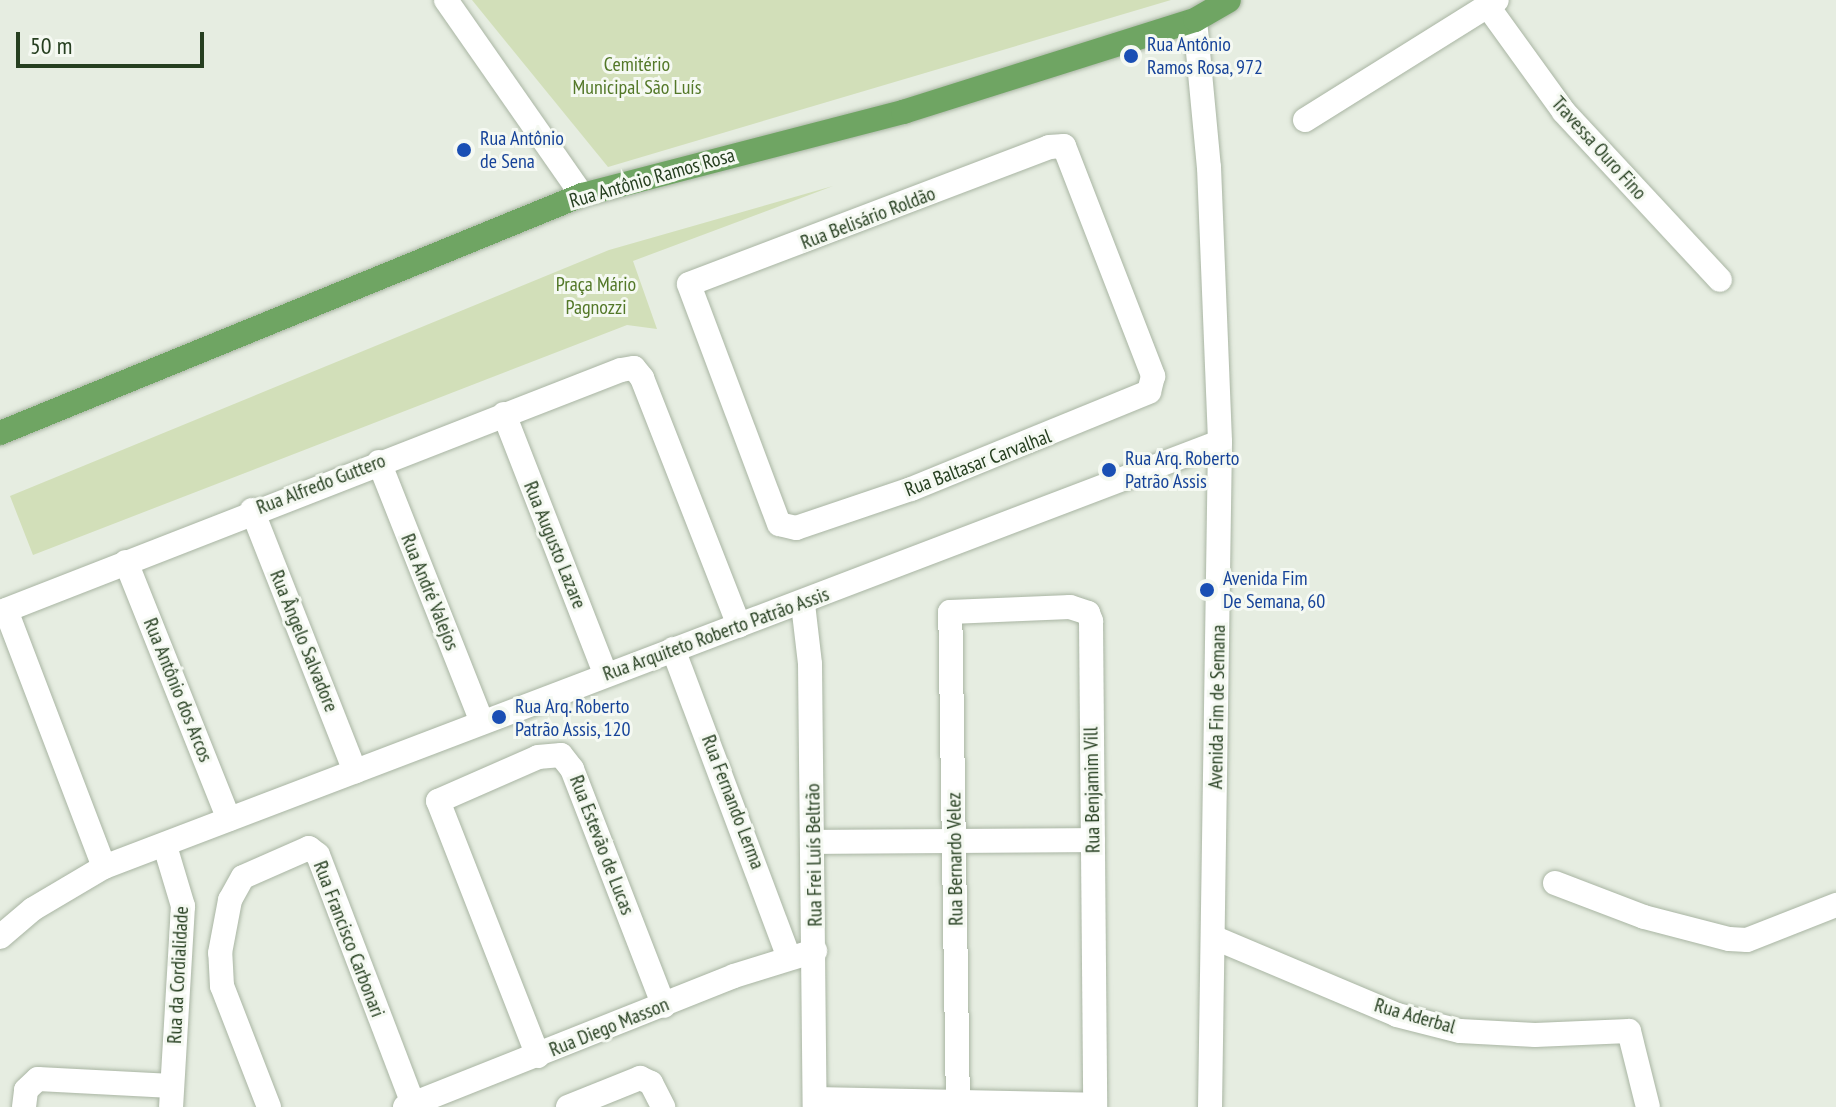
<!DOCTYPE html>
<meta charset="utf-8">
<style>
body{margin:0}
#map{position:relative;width:1836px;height:1107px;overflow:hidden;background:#e6ede1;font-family:"PT Sans Narrow",sans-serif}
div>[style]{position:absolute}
.green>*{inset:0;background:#d2dfb9}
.roads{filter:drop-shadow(0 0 2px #a9b5a3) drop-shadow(0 0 2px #a9b5a3)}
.minor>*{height:24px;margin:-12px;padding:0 12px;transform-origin:12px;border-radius:12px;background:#fff}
.major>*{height:24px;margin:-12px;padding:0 12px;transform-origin:12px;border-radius:12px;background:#6fa563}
.dots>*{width:22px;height:22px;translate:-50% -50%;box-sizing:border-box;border:4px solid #f5f9f2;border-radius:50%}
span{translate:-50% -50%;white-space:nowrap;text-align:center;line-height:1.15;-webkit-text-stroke:6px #f5f9f2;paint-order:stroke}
.transit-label{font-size:20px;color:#164399}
.left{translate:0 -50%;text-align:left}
.park-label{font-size:20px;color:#537828}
.street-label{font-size:20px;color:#263f20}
.scale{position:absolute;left:16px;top:32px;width:188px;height:36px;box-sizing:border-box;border:4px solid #263f20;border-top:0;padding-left:10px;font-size:24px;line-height:28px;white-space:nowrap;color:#263f20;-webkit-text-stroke:6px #f5f9f2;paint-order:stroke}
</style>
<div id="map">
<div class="green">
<div style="clip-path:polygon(472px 0,1171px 0,608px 167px)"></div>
<div style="clip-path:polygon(833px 186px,633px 261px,657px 329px,627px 325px,33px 555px,10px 496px,609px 250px)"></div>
</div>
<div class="roads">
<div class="minor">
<div style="left:446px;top:0;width:238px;rotate:55.1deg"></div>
<div style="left:1489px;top:8px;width:128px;rotate:54.2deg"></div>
<div style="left:1564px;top:112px;width:229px;rotate:47.1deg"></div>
<div style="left:1195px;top:20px;width:148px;rotate:84.6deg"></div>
<div style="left:1209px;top:167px;width:275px;rotate:87.7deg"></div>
<div style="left:1220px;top:442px;width:665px;rotate:90.86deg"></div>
<div style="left:1305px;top:120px;width:226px;rotate:-32deg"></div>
<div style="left:1064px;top:146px;width:247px;rotate:68.8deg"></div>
<div style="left:1153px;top:376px;width:16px;rotate:104deg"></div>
<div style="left:1149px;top:392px;width:257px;rotate:157.8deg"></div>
<div style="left:911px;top:489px;width:121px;rotate:161.3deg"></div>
<div style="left:796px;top:528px;width:17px;rotate:-167deg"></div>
<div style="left:779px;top:524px;width:256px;rotate:-110.6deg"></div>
<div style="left:689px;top:284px;width:385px;rotate:-20.8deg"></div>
<div style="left:1049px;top:147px;width:15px;rotate:-4deg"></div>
<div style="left:504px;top:414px;width:280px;rotate:68.7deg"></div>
<div style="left:379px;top:462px;width:280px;rotate:68.4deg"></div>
<div style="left:252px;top:510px;width:281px;rotate:68.5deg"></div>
<div style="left:126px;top:562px;width:277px;rotate:68.2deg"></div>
<div style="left:803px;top:604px;width:60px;rotate:83.3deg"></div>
<div style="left:810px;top:664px;width:443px;rotate:89.4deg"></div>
<div style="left:673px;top:649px;width:329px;rotate:69.4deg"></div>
<div style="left:814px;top:842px;width:279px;rotate:-0.4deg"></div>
<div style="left:165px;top:846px;width:63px;rotate:73.3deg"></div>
<div style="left:183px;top:906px;width:201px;rotate:93.4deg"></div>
<div style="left:104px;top:867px;width:275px;rotate:-110.9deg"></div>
<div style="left:6px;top:610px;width:660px;rotate:-21.32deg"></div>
<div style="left:621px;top:370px;width:13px;rotate:-9deg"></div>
<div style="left:634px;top:368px;width:13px;rotate:51deg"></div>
<div style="left:642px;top:378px;width:266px;rotate:68.6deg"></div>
<div style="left:1555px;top:883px;width:95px;rotate:20.9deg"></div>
<div style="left:1644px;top:917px;width:88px;rotate:14.5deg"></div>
<div style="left:1729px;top:939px;width:18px;rotate:3deg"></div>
<div style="left:1747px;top:940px;width:96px;rotate:-21.5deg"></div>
<div style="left:0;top:937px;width:43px;rotate:-40.3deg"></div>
<div style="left:33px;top:909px;width:82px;rotate:-30.6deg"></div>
<div style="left:104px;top:867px;width:1194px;rotate:-20.85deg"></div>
<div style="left:1215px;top:938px;width:198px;rotate:22.9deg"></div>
<div style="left:1397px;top:1015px;width:65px;rotate:14.3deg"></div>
<div style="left:1460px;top:1031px;width:75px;rotate:3.1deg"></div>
<div style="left:1535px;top:1035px;width:94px;rotate:-2.4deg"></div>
<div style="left:1629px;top:1031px;width:78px;rotate:76deg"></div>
<div style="left:538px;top:1056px;width:274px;rotate:-111.4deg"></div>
<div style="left:438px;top:801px;width:109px;rotate:-23.7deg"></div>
<div style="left:538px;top:757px;width:23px;rotate:-5deg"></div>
<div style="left:561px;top:755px;width:18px;rotate:52deg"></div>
<div style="left:572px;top:769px;width:254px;rotate:68.8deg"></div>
<div style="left:815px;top:1099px;width:280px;rotate:1.2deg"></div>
<div style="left:24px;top:1107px;width:17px;rotate:-83deg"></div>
<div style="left:26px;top:1090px;width:16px;rotate:-43deg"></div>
<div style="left:38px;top:1079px;width:134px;rotate:3deg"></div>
<div style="left:269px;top:1107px;width:130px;rotate:-111.2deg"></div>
<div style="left:222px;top:986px;width:33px;rotate:-93deg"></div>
<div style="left:220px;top:953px;width:54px;rotate:-79.3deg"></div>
<div style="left:230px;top:900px;width:26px;rotate:-61deg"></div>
<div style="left:243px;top:877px;width:72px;rotate:-23.7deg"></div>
<div style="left:309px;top:848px;width:11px;rotate:38deg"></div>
<div style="left:318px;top:855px;width:267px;rotate:69.1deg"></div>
<div style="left:405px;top:1107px;width:354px;rotate:-21.7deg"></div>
<div style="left:734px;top:976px;width:85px;rotate:-17.2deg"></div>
<div style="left:568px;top:1107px;width:78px;rotate:-21.9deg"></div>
<div style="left:640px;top:1078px;width:12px;rotate:24deg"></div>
<div style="left:651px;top:1083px;width:27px;rotate:63deg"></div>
<div style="left:958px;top:1107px;width:495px;rotate:-90.9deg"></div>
<div style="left:950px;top:612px;width:120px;rotate:-2.4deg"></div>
<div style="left:1070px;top:607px;width:19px;rotate:18deg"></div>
<div style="left:1088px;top:613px;width:9px;rotate:69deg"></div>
<div style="left:1091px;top:621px;width:486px;rotate:89.5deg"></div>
</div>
<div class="major">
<div style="left:0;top:433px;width:629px;rotate:-22.24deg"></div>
<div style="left:582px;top:195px;width:332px;rotate:-14.5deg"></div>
<div style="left:903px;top:112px;width:306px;rotate:-17.5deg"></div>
<div style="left:1195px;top:20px;width:39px;rotate:-30deg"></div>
</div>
</div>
<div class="dots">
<div style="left:1131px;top:56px;background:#1a4fb4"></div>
<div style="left:464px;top:150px;background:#1a4fb4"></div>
<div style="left:1109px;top:470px;background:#1a4fb4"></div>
<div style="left:1207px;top:590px;background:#1a4fb4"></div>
<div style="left:499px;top:717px;background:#1a4fb4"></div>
</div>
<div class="transit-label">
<span class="left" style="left:1147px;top:56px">Rua Antônio<br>Ramos Rosa, 972</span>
<span class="left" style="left:480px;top:150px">Rua Antônio<br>de Sena</span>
<span class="left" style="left:1125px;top:470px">Rua Arq. Roberto<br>Patrão Assis</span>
<span class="left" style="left:1223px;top:590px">Avenida Fim<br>De Semana, 60</span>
<span class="left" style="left:515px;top:718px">Rua Arq. Roberto<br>Patrão Assis, 120</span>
</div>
<div class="park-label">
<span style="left:637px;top:76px">Cemitério<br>Municipal São Luís</span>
<span style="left:596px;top:296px">Praça Mário<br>Pagnozzi</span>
</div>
<div class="street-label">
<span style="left:1599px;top:148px;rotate:48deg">Travessa Ouro Fino</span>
<span style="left:652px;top:178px;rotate:-16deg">Rua Antônio Ramos Rosa</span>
<span style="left:868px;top:218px;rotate:-21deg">Rua Belisário Roldão</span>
<span style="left:978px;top:463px;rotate:-21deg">Rua Baltasar Carvalhal</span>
<span style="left:321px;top:484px;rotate:-21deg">Rua Alfredo Guttero</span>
<span style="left:555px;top:545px;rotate:68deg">Rua Augusto Lazare</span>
<span style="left:430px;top:592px;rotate:68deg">Rua André Valejos</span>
<span style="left:716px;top:634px;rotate:-20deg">Rua Arquiteto Roberto Patrão Assis</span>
<span style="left:304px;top:641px;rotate:68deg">Rua Ângelo Salvadore</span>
<span style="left:178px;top:690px;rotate:68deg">Rua Antônio dos Arcos</span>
<span style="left:1217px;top:707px;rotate:-89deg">Avenida Fim de Semana</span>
<span style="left:1092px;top:790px;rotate:-91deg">Rua Benjamim Vill</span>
<span style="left:733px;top:802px;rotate:69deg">Rua Fernando Lerma</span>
<span style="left:602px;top:845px;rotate:69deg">Rua Estevão de Lucas</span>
<span style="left:814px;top:855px;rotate:-91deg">Rua Frei Luís Beltrão</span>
<span style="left:955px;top:859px;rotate:-91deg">Rua Bernardo Velez</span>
<span style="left:349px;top:939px;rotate:69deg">Rua Francisco Carbonari</span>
<span style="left:178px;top:975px;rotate:-87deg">Rua da Cordialidade</span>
<span style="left:1415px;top:1016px;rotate:16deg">Rua Aderbal</span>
<span style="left:609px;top:1027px;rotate:-22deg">Rua Diego Masson</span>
</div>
<div class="scale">50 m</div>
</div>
